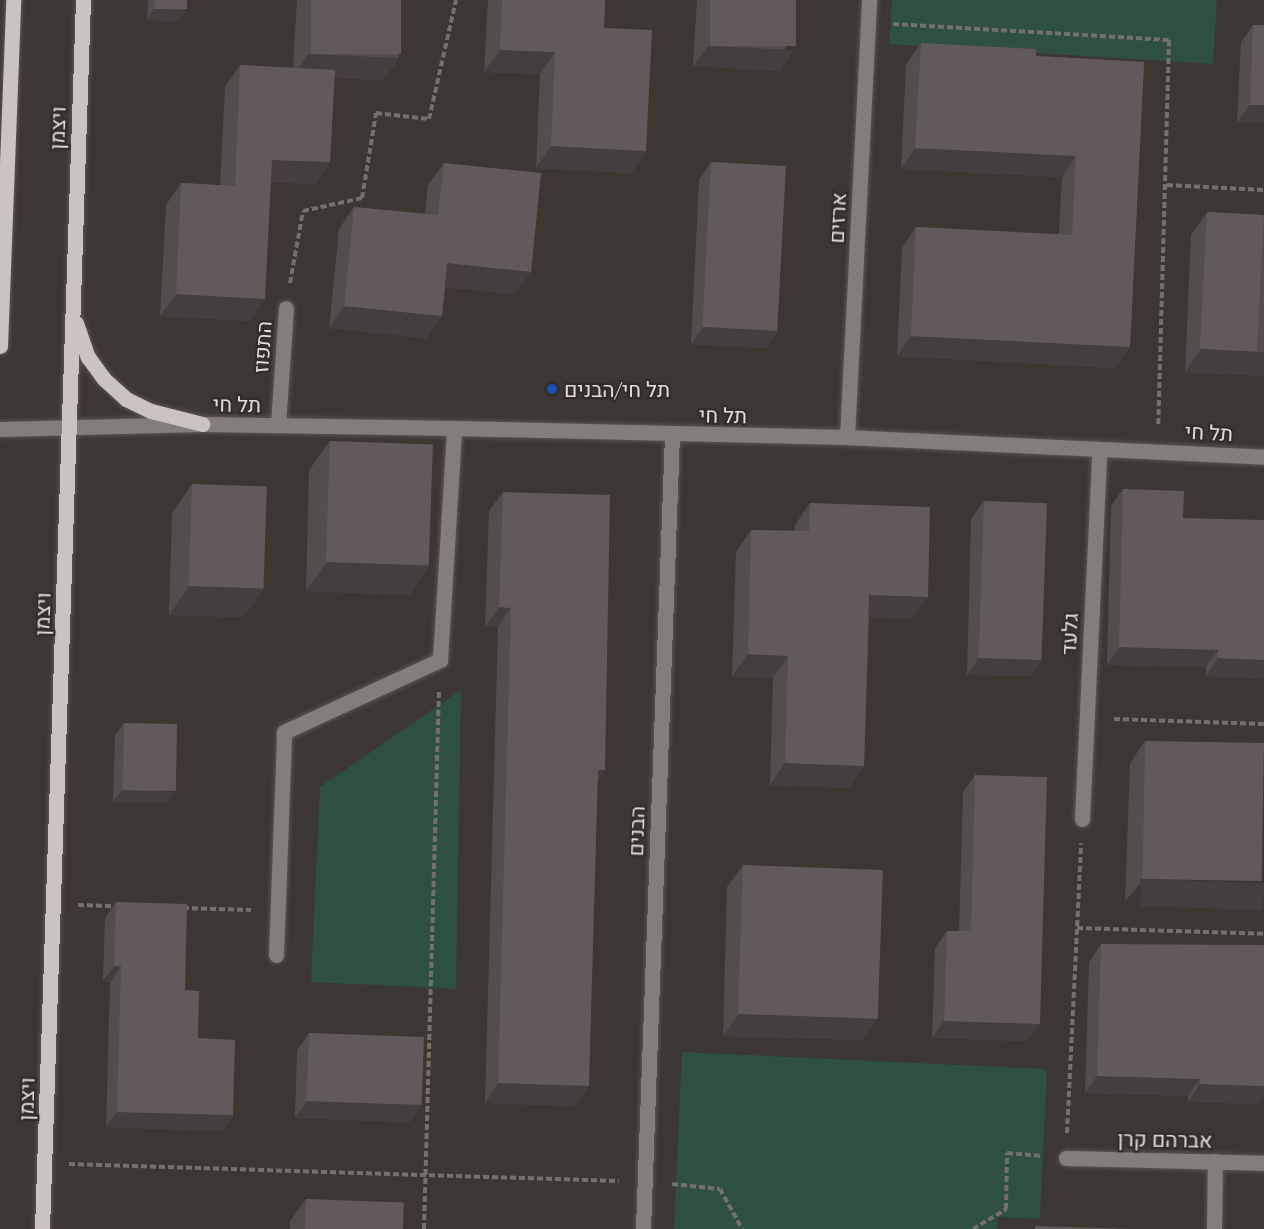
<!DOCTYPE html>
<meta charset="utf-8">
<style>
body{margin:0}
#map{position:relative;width:1264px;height:1229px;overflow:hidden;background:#3c3732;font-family:"PT Serif",Heebo,serif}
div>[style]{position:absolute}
.green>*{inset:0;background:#2d5041}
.path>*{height:4px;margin-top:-2px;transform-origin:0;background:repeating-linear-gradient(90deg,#74706b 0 6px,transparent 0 9px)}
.roads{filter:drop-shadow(0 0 2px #5a5550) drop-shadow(0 0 2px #5a5550)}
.minor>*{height:15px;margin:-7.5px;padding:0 7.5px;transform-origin:7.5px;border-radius:7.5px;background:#817e7c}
.major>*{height:15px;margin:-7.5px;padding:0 7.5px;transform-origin:7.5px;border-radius:7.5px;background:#cac3bf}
.wall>*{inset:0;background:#534d4e}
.shaded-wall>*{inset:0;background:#443e40;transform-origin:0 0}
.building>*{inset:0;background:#61595b;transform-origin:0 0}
.dots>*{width:16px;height:16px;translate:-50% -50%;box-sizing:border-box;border:3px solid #322d28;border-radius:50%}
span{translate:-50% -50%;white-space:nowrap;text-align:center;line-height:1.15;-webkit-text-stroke:4.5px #322d28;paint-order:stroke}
.street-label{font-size:21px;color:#e1deda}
.poi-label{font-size:21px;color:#e1deda}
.left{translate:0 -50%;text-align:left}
</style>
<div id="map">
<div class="green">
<div style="clip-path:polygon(892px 0,1217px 0,1213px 64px,889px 44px)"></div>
<div style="clip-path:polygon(461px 690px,456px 989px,311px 982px,320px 787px)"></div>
<div style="clip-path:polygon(682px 1052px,1047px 1069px,1040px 1219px,998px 1217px,997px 1229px,674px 1229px)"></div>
</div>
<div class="path">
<div style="left:893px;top:24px;width:276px;rotate:3.3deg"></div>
<div style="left:1169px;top:40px;width:385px;rotate:91.6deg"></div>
<div style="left:1167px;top:185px;width:97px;rotate:3deg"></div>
<div style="left:290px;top:283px;width:73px;rotate:-79.8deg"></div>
<div style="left:303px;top:211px;width:60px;rotate:-12.4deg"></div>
<div style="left:362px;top:198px;width:86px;rotate:-80.6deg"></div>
<div style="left:376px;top:113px;width:53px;rotate:6.5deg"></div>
<div style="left:429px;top:119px;width:122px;rotate:-77.2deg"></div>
<div style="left:1114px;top:719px;width:150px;rotate:1.9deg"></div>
<div style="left:78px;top:905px;width:38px;rotate:2deg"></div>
<div style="left:183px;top:908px;width:68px;rotate:1.7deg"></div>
<div style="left:1077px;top:928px;width:187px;rotate:1.8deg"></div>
<div style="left:1067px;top:1133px;width:290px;rotate:-87.2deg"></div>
<div style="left:69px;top:1164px;width:550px;rotate:1.77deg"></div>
<div style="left:672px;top:1184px;width:48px;rotate:5.9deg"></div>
<div style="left:720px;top:1189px;width:46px;rotate:61.2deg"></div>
<div style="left:424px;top:1229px;width:539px;rotate:-88.41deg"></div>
<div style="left:973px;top:1229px;width:39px;rotate:-31deg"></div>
<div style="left:1006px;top:1209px;width:56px;rotate:-89deg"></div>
<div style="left:1007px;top:1153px;width:35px;rotate:5deg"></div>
</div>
<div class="roads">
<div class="minor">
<div style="left:278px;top:425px;width:117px;rotate:-86.1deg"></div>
<div style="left:0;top:429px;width:202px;rotate:-1.4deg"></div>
<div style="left:202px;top:424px;width:252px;rotate:0.9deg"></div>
<div style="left:454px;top:428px;width:393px;rotate:1.3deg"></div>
<div style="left:847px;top:437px;width:417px;rotate:2.7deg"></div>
<div style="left:847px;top:437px;width:438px;rotate:-87.1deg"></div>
<div style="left:1082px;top:819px;width:367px;rotate:-87.3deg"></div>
<div style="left:276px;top:955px;width:223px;rotate:-87.9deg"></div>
<div style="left:284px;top:732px;width:172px;rotate:-24.8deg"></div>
<div style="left:440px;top:660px;width:232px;rotate:-86.5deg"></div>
<div style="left:1066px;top:1158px;width:198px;rotate:1.4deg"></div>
<div style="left:643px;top:1229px;width:795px;rotate:-87.91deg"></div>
<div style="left:1214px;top:1229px;width:68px;rotate:-89.2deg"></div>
</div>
<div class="major">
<div style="left:76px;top:323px;width:36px;rotate:71deg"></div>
<div style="left:88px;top:357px;width:27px;rotate:54deg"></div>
<div style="left:104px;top:379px;width:30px;rotate:42deg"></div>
<div style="left:126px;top:399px;width:28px;rotate:26deg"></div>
<div style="left:151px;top:411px;width:53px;rotate:14.3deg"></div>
<div style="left:0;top:346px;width:346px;rotate:-87.8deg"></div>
<div style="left:42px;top:1229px;width:1230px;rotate:-88.09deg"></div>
</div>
</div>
<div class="wall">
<div style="clip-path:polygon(148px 0,187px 0,179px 21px,147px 20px)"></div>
<div style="clip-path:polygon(297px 0,401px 0,399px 58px,383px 80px,334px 78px,330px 162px,315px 184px,271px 182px,250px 321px,160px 316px,166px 205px,181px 183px,220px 185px,225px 87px,240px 65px,293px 68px)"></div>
<div style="clip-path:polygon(488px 0,605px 0,604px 28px,646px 151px,631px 173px,536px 168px,540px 74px,484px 72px)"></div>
<div style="clip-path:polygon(697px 0,796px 0,780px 71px,693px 66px)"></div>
<div style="clip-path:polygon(1253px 25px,1264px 123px,1237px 122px,1241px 42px)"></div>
<div style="clip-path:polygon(921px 43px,1036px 56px,1144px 62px,1130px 347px,1115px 368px,897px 356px,902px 248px,916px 227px,1059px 234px,1062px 177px,901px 169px,906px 64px)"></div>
<div style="clip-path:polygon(711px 162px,778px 331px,766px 348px,691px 344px,699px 180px)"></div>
<div style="clip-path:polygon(444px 163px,515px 294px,445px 287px,442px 316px,426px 338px,329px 328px,339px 229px,354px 207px,425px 214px,428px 185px)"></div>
<div style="clip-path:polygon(1207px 212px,1264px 215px,1264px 376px,1185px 372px,1191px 235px)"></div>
<div style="clip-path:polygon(330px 441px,410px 595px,306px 591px,309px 470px)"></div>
<div style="clip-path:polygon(192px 484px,264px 588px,244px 617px,169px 615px,172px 513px)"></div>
<div style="clip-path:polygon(1123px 489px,1183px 518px,1264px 678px,1206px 676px,1206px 667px,1107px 665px,1111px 506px)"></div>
<div style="clip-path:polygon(503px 492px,597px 781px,575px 1106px,485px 1103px,498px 627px,485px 627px,489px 511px)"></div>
<div style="clip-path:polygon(984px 501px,1031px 676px,967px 675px,971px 519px)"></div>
<div style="clip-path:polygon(810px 503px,912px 619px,869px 617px,864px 766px,849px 788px,770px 785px,773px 678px,732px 676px,736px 552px,751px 530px,795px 531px,795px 525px)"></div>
<div style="clip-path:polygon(124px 723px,166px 803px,113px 802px,115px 735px)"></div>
<div style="clip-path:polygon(1145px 741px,1264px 744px,1125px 901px,1130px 763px)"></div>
<div style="clip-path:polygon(975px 775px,1028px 1041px,932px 1038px,935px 948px,947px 931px,959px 931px,963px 792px)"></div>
<div style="clip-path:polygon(743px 865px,863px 1040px,723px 1036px,727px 887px)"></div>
<div style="clip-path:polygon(116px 902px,185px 990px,198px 1038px,233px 1115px,222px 1131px,106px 1127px,110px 982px,103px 981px,105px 918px)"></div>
<div style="clip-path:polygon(1101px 944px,1264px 1086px,1264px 1095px,1258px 1104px,1188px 1102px,1188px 1096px,1085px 1093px,1089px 962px)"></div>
<div style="clip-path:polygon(309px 1033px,410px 1122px,295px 1118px,297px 1050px)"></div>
<div style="clip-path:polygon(306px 1199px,403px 1229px,290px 1229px,290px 1221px)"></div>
</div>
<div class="shaded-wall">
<div style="clip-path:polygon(154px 9px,187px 10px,179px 21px,147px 20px)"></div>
<div style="clip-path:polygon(708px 46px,794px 50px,780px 71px,693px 66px)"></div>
<div style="clip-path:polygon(500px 50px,555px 52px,540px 74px,484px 72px)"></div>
<div style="clip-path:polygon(308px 54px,399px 58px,383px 80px,293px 76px)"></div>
<div style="clip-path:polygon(1250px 105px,1264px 105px,1264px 123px,1237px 122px)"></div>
<div style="clip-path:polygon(551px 146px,646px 151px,631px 173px,536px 168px)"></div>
<div style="clip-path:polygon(915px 148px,1076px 156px,1062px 177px,901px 169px)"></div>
<div style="clip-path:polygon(272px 160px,330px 162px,315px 184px,257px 182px)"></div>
<div style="clip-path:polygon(447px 263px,531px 272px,515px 294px,432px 285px)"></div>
<div style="clip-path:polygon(176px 294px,265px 299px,250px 321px,160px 316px)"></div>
<div style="clip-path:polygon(344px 306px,442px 316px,426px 338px,329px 328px)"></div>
<div style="clip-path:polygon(703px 327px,778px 331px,766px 348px,691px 344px)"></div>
<div style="clip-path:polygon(911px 336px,1130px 347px,1115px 368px,897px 356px)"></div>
<div style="clip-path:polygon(1201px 349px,1264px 352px,1264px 376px,1185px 372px)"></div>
<div style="clip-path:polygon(327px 562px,430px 565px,410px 595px,306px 591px)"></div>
<div style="clip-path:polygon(189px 586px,264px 588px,244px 617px,169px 615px)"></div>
<div style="clip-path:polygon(869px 595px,928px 597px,912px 619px,854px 617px)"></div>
<div style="clip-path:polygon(499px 607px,511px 608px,498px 627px,485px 627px)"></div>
<div style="clip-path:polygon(1119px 647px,1218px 650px,1206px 667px,1107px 665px)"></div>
<div style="clip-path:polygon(748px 654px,788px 656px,773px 678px,732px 676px)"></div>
<div style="clip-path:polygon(979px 658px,1043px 659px,1031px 676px,967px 675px)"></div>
<div style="clip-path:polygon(1218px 658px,1264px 660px,1264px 678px,1206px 676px)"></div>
<div style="clip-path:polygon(785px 763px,864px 766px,849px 788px,770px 785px)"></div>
<div style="clip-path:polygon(598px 770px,605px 770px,591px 790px)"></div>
<div style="clip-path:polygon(122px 790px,174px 792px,166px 803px,113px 802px)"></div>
<div style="left:1141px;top:879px;width:123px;height:27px;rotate:2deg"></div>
<div style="clip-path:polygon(114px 966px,121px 966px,110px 982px,103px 981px)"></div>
<div style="clip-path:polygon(739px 1014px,879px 1018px,863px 1040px,723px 1036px)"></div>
<div style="clip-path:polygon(944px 1021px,1040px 1024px,1028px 1041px,932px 1038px)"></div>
<div style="clip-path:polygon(1097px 1076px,1200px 1079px,1188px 1096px,1085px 1093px)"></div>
<div style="clip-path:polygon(498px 1083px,589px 1086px,575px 1106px,485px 1103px)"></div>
<div style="clip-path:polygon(1200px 1084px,1264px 1086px,1264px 1095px,1258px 1104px,1188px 1102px)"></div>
<div style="clip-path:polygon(307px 1101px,422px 1105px,410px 1122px,295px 1118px)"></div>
<div style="clip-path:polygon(117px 1112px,233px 1115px,222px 1131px,106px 1127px)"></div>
</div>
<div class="building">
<div style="left:155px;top:0;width:32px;height:9px"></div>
<div style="left:311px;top:0;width:90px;height:54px"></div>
<div style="clip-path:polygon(502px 0,605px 0,604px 28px,652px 30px,646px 151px,551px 146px,555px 52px,500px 50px)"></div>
<div style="left:710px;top:0;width:86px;height:46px"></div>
<div style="clip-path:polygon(1253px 25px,1264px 25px,1264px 105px,1250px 105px)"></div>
<div style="clip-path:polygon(921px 43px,1036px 49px,1036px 56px,1144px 62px,1130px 347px,911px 336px,916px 227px,1072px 235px,1076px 156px,915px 148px)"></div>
<div style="clip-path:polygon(240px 65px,335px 70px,330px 162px,272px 160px,265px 299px,176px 294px,181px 183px,235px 186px)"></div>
<div style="left:711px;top:162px;width:75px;height:165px;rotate:3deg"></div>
<div style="clip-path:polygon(444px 163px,541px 173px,531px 272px,447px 263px,442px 316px,344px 306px,354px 207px,438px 215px)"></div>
<div style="left:1207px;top:212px;width:57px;height:137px;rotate:3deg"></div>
<div style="left:330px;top:441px;width:103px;height:121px;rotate:2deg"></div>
<div style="left:192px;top:484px;width:75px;height:102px;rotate:2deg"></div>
<div style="clip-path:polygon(1123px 489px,1184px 491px,1183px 518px,1264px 520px,1264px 660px,1218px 658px,1218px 650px,1119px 647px)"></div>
<div style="clip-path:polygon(503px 492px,610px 495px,605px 770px,598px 770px,589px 1086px,498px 1083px,511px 608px,499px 607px)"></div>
<div style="left:984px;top:501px;width:63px;height:157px;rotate:2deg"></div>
<div style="clip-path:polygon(810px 503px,930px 507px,928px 597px,869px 595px,864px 766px,785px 763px,788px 656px,748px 654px,751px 530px,809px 531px)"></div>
<div style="left:124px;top:723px;width:53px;height:67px;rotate:1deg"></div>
<div style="left:1145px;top:741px;width:119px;height:138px;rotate:1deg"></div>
<div style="clip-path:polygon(975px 775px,1047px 777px,1040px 1024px,944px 1021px,947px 931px,971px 931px)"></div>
<div style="left:743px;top:865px;width:140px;height:149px;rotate:2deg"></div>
<div style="clip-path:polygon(116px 902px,187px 904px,185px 990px,199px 991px,198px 1038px,235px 1040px,233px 1115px,117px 1112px,121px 966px,114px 966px)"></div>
<div style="clip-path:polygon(1101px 944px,1264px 945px,1264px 1086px,1200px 1084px,1200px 1079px,1097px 1076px)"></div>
<div style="left:309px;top:1033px;width:115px;height:68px;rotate:2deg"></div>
<div style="left:306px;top:1199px;width:98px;height:30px;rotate:2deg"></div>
<div style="clip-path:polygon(1035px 1226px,1131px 1229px,1035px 1229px)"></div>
</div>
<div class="dots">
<div style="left:552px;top:389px;background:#1a4fb4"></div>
</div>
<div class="street-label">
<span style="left:57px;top:128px;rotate:-88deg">ויצמן</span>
<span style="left:837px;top:218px;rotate:-87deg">ארזים</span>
<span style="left:262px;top:347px;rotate:-86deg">התפוז</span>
<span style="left:237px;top:404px;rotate:1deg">תל חי</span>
<span style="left:723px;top:415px;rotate:1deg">תל חי</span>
<span style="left:1209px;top:432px;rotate:3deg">תל חי</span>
<span style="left:42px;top:614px;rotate:-88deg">ויצמן</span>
<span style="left:1069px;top:634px;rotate:-87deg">גלעד</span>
<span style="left:636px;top:831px;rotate:-88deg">הבנים</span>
<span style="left:26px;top:1099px;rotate:-88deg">ויצמן</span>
<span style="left:1165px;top:1139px;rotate:1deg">אברהם קרן</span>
</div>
<div class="poi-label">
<span class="left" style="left:564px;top:389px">תל חי/הבנים</span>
</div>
</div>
